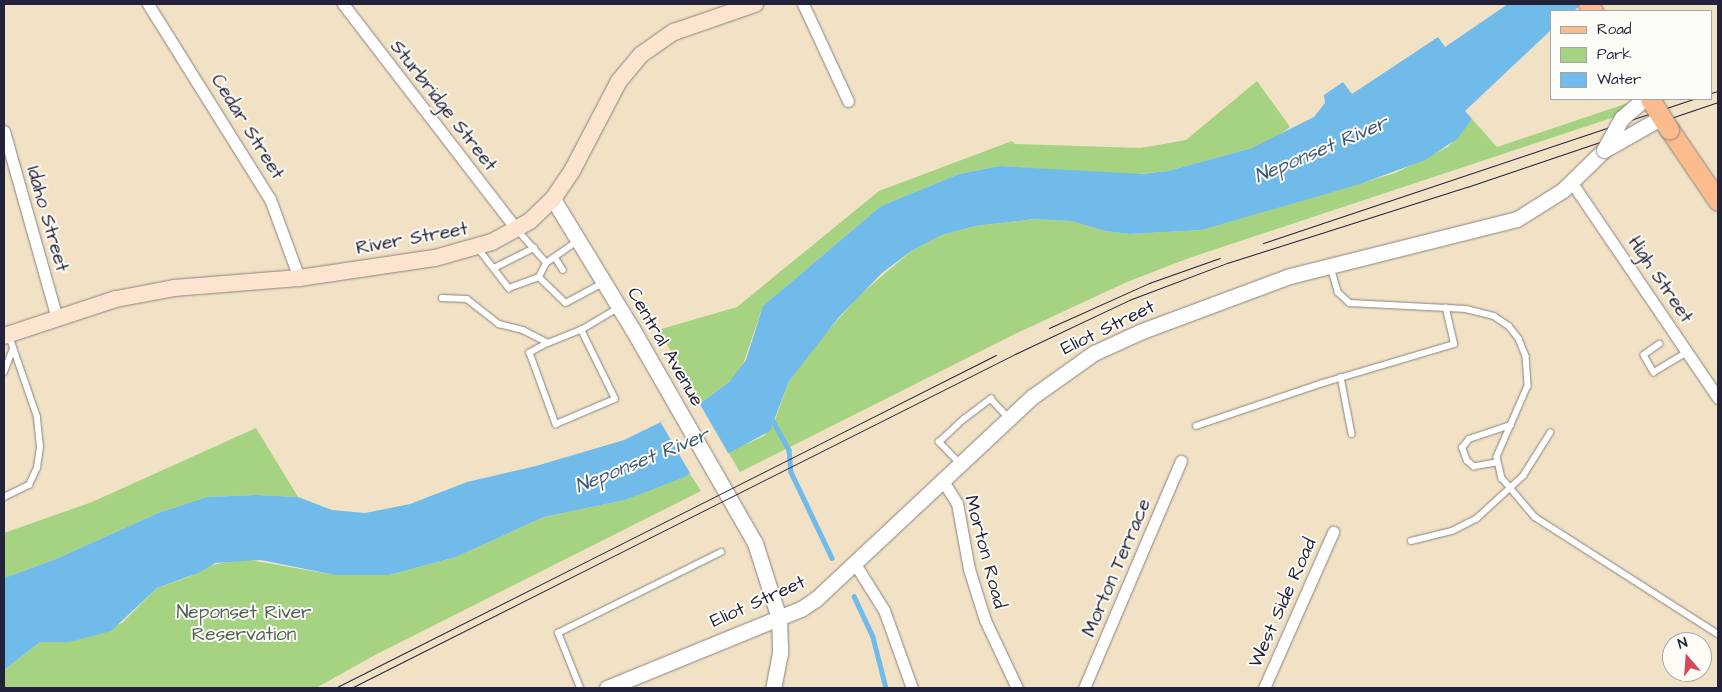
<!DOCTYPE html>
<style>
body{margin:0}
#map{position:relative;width:1722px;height:692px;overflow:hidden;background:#f1e2c5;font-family:"Architects Daughter",sans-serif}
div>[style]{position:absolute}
.green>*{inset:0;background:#a5d381}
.water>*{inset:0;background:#70bbe9}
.pier>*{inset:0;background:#f1e2c5;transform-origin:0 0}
.stream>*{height:4.5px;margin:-2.25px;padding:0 2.25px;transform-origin:2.25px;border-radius:2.25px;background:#70bbe9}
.roads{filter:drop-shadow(0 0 1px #8a8280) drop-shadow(0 0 1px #8a8280)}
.service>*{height:5.5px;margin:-2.75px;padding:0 2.75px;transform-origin:2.75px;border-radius:2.75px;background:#fff}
.minor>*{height:11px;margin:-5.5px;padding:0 5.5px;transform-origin:5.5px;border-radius:5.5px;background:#fff}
.tertiary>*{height:15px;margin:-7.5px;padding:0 7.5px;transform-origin:7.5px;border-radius:7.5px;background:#fff}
.secondary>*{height:16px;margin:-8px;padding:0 8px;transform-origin:8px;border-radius:8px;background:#fde4d1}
.primary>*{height:19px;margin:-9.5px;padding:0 9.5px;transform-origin:9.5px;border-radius:9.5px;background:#fbbb8c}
.tram>*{height:1px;margin:-0.5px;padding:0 0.5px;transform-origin:0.5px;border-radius:0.5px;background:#22223b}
.bridges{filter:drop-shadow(0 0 1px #8a8280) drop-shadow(0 0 1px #8a8280)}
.tertiary-bridge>*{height:15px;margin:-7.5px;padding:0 7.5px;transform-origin:7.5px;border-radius:7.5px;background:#fff}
.primary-bridge>*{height:19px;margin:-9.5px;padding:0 9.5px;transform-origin:9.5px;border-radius:9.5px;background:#fbbb8c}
span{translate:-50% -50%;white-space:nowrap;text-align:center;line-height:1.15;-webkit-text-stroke:4px #fdfcf7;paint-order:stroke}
.street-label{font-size:19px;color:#22223b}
.park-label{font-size:19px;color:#506054}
.water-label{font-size:20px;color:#3d5878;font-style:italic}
.frame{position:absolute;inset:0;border:5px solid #22223b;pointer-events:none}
.legend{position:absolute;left:1550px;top:10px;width:162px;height:90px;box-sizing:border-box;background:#fdfcf7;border:1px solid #a5a5ac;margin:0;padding:6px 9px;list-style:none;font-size:15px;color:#22223b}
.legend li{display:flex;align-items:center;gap:10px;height:25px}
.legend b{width:25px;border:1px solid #a5a5ac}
.north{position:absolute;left:1662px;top:632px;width:50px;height:50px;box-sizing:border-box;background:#fdfcf7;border:1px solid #a5a5ac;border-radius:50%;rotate:342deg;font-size:14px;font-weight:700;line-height:20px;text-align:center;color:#22223b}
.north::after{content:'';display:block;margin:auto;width:18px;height:22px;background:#d1495b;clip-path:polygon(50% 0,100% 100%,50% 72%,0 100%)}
</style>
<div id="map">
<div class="green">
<div style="clip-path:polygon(1257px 81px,1290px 127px,1271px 141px,1252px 148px,1168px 171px,1129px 175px,999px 166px,959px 174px,881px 206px,763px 306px,740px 373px,702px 402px,658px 330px,737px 307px,879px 191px,1012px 141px,1015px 144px,1141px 148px,1186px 140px)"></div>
<div style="clip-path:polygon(1640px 99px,1669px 99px,1189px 258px,1127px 282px,1017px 333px,740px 472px,728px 452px,764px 436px,774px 423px,789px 381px,814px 346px,860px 295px,911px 251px,942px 235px,975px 226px,1034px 219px,1071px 221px,1105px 231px,1130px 234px,1202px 230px,1395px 173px,1448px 147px,1472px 119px,1497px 147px)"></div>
<div style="clip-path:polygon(256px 428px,298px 497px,256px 495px,207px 497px,158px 513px,56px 559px,4px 578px,4px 533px,92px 502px)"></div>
<div style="clip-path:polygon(690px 474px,701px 491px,375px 655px,316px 688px,4px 688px,4px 670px,40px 642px,69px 642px,122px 623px,157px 588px,189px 577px,206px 566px,244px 559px,335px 575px,389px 575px,456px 557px,544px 517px,625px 500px)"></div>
</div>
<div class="water">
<div style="clip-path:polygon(1508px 4px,1581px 4px,1574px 11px,1551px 11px,1551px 30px,1465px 111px,1472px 119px,1457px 139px,1425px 160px,1360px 184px,1202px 230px,1130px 234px,1105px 231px,1071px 221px,1034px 219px,975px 226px,942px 235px,911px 251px,882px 273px,839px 317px,789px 381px,770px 431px,682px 478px,625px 500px,544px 517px,456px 557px,389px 575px,335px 575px,261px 560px,215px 563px,198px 573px,157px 588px,111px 631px,69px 642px,40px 642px,4px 670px,4px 578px,56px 559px,158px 513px,207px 497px,256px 495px,298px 497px,332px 510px,365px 513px,410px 504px,467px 482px,536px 466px,624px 440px,702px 402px,730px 381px,746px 360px,763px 306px,881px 206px,959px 174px,999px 166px,1141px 174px,1168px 171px,1252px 148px,1314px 117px,1325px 103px,1324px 95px,1343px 82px,1352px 94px,1438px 37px,1445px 47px)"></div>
</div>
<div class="pier">
<div style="left:698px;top:401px;width:61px;height:43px;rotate:60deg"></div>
</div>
<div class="stream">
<div style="left:772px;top:419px;width:35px;rotate:61deg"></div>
<div style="left:789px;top:450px;width:22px;rotate:85deg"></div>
<div style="left:791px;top:472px;width:95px;rotate:64.5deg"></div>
<div style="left:854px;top:596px;width:45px;rotate:65.1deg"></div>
<div style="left:873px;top:637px;width:53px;rotate:75.7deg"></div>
</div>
<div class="roads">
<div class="service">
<div style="left:478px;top:248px;width:51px;rotate:52.2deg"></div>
<div style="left:509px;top:288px;width:32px;rotate:-20deg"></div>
<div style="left:539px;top:277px;width:16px;rotate:-63deg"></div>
<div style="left:546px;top:263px;width:44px;rotate:-131.3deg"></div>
<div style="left:555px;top:257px;width:15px;rotate:58deg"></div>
<div style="left:546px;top:263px;width:38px;rotate:-35deg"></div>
<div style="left:1331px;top:267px;width:26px;rotate:74deg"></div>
<div style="left:1338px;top:292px;width:16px;rotate:43deg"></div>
<div style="left:1350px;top:303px;width:116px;rotate:3deg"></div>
<div style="left:1466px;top:309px;width:29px;rotate:14deg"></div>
<div style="left:1494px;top:316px;width:18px;rotate:34deg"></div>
<div style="left:1509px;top:326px;width:16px;rotate:52deg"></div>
<div style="left:1519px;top:339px;width:18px;rotate:68deg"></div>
<div style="left:1526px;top:356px;width:30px;rotate:86deg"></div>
<div style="left:1528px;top:386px;width:77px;rotate:113.6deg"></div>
<div style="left:1497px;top:457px;width:22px;rotate:77deg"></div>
<div style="left:1502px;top:478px;width:51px;rotate:49.8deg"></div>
<div style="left:1535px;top:517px;width:217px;rotate:32.6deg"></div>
<div style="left:494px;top:268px;width:45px;rotate:-26.6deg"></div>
<div style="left:539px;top:277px;width:37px;rotate:44deg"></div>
<div style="left:566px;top:303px;width:42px;rotate:-28.4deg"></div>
<div style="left:442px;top:298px;width:25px;rotate:2deg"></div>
<div style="left:467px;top:299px;width:41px;rotate:38deg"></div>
<div style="left:499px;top:324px;width:25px;rotate:14deg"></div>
<div style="left:523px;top:330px;width:28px;rotate:27deg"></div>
<div style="left:548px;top:343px;width:35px;rotate:-22deg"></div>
<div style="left:581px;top:330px;width:43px;rotate:-30.7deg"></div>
<div style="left:548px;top:343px;width:21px;rotate:151deg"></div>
<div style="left:530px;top:353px;width:76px;rotate:69.9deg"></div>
<div style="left:556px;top:424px;width:64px;rotate:-23deg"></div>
<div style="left:615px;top:399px;width:77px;rotate:-116.2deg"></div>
<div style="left:1660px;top:344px;width:19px;rotate:145deg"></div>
<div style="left:1644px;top:355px;width:20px;rotate:60deg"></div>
<div style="left:1654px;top:372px;width:39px;rotate:-31deg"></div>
<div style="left:4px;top:372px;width:25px;rotate:-69deg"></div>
<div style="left:1341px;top:377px;width:58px;rotate:79.1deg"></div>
<div style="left:1196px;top:426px;width:131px;rotate:-18.7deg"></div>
<div style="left:1320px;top:384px;width:140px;rotate:-16.6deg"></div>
<div style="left:1454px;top:344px;width:37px;rotate:-103deg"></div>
<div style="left:959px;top:463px;width:29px;rotate:-134deg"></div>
<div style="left:939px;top:442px;width:34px;rotate:-43deg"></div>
<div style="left:964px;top:419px;width:34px;rotate:-37deg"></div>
<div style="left:991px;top:399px;width:25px;rotate:47deg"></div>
<div style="left:1496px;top:463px;width:22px;rotate:170deg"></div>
<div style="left:1474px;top:467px;width:9px;rotate:-139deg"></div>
<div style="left:1467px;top:461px;width:14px;rotate:-111deg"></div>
<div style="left:1462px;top:448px;width:11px;rotate:-52deg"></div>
<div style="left:1469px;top:439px;width:44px;rotate:-18.4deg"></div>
<div style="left:4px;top:497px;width:28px;rotate:-26deg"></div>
<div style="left:29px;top:485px;width:19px;rotate:-65deg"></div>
<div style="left:37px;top:468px;width:21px;rotate:-82deg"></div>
<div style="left:40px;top:447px;width:30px;rotate:-96deg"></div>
<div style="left:37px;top:417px;width:86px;rotate:-109.1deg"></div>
<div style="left:1411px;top:541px;width:42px;rotate:-13.7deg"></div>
<div style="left:1452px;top:531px;width:27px;rotate:-27deg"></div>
<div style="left:1476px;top:519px;width:64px;rotate:-42.5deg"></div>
<div style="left:1523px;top:476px;width:51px;rotate:-57.9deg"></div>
<div style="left:580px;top:688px;width:59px;rotate:-111.8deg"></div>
<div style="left:558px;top:633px;width:182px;rotate:-26.4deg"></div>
</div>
<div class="minor">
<div style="left:148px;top:4px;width:230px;rotate:58deg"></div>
<div style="left:270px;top:199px;width:84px;rotate:69.8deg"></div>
<div style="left:343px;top:4px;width:284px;rotate:52.4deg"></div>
<div style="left:803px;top:4px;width:107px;rotate:65.1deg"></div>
<div style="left:4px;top:131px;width:194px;rotate:74.2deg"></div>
<div style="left:1572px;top:183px;width:260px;rotate:55.8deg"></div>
<div style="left:943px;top:481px;width:26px;rotate:58deg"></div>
<div style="left:957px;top:503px;width:67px;rotate:79.7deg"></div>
<div style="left:969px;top:569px;width:53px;rotate:72.6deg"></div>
<div style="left:985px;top:620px;width:75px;rotate:64.8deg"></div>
<div style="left:855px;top:564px;width:54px;rotate:57.8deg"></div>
<div style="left:884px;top:610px;width:83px;rotate:70.3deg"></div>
<div style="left:1084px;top:688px;width:247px;rotate:-66.9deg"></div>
<div style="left:1264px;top:688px;width:171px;rotate:-66.1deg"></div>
</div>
<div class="tertiary">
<div style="left:553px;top:199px;width:153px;rotate:58.6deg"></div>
<div style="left:633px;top:330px;width:245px;rotate:60.2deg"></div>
<div style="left:755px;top:543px;width:79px;rotate:72.3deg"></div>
<div style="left:779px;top:618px;width:35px;rotate:88deg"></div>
<div style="left:780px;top:653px;width:36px;rotate:101deg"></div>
<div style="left:607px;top:688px;width:209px;rotate:-22.2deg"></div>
<div style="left:801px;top:609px;width:18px;rotate:-34deg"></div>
<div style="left:816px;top:599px;width:296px;rotate:-43.1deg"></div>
<div style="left:1032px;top:397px;width:76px;rotate:-35.4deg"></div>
<div style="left:1094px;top:353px;width:53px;rotate:-24.6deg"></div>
<div style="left:1142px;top:331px;width:158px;rotate:-20.4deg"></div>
<div style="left:1290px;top:276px;width:234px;rotate:-14.1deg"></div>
<div style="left:1517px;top:219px;width:54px;rotate:-32.2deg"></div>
<div style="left:1563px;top:190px;width:57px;rotate:-44.3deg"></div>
</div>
<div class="secondary">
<div style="left:4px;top:336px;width:118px;rotate:-18.3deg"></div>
<div style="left:116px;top:299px;width:59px;rotate:-10.7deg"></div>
<div style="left:174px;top:288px;width:125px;rotate:-4.6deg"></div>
<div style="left:299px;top:278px;width:137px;rotate:-8.4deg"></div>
<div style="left:435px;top:258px;width:59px;rotate:-15.7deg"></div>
<div style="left:492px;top:242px;width:43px;rotate:-28.9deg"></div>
<div style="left:530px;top:221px;width:32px;rotate:-44deg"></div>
<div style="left:553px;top:199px;width:36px;rotate:-56deg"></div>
<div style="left:573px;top:169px;width:99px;rotate:-62.4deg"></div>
<div style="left:619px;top:81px;width:35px;rotate:-50deg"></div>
<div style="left:642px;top:54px;width:39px;rotate:-35deg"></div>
<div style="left:674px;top:32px;width:86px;rotate:-19.1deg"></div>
</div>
<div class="primary">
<div style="left:1588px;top:4px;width:9px;rotate:54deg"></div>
<div style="left:1669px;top:129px;width:87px;rotate:55.8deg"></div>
</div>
</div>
<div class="tram">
<div style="left:1711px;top:93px;width:7px;rotate:-16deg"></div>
<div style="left:1263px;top:243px;width:454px;rotate:-18.5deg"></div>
<div style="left:1049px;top:328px;width:110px;rotate:-24.2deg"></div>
<div style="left:1149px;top:283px;width:75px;rotate:-19.4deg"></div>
<div style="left:335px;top:688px;width:740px;rotate:-26.74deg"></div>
<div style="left:351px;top:688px;width:743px;rotate:-26.7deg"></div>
<div style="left:1015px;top:354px;width:126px;rotate:-25.3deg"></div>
<div style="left:1129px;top:300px;width:105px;rotate:-20.7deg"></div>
<div style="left:1227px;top:263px;width:252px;rotate:-17.6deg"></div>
<div style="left:1467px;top:187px;width:265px;rotate:-18.7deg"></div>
</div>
<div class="bridges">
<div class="tertiary-bridge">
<div style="left:1604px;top:150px;width:37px;rotate:-61deg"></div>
<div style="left:1622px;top:118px;width:29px;rotate:-41deg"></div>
<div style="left:1604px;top:150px;width:67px;rotate:-29.6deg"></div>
</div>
<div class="primary-bridge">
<div style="left:1650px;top:99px;width:36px;rotate:58deg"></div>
</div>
</div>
<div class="street-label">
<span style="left:443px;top:106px;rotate:52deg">Sturbridge Street</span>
<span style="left:247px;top:127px;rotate:58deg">Cedar Street</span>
<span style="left:47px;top:219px;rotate:74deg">Idaho Street</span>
<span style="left:412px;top:239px;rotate:-10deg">River Street</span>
<span style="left:1660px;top:280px;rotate:56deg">High Street</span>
<span style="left:1108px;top:328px;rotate:-26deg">Eliot Street</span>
<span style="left:665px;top:347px;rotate:60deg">Central Avenue</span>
<span style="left:985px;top:552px;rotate:75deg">Morton Road</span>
<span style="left:1117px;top:568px;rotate:-67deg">Morton Terrace</span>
<span style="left:758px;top:602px;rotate:-24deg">Eliot Street</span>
<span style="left:1283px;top:603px;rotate:-66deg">West Side Road</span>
</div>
<div class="park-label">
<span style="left:244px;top:624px">Neponset River<br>Reservation</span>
</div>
<div class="water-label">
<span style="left:1321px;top:150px;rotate:-23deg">Neponset River</span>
<span style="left:642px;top:461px;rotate:-22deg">Neponset River</span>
</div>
<div class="frame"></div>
<ul class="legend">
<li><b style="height:6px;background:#fbbb8c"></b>Road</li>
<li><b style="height:14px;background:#a5d381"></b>Park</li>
<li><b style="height:14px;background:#70bbe9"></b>Water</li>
</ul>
<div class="north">N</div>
</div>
